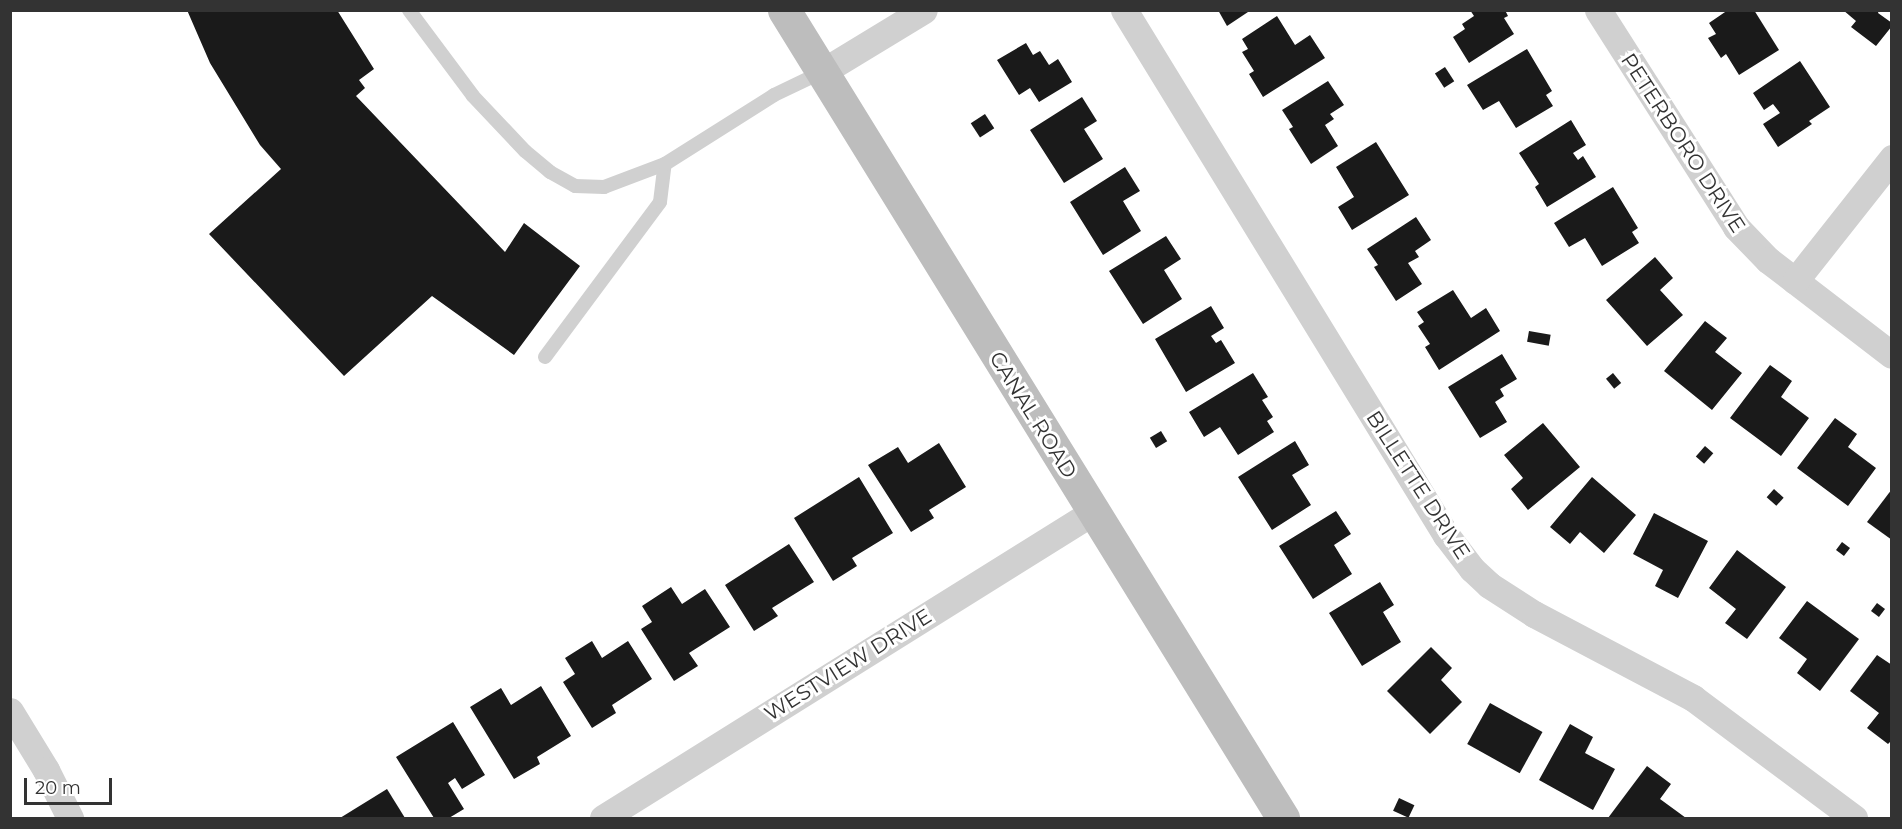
<!DOCTYPE html>
<style>
body{margin:0}
#map{position:relative;width:1902px;height:829px;overflow:hidden;background:#fff;font-family:Montserrat,sans-serif}
div>[style]{position:absolute}
.building>*{inset:0;background:#1a1a1a;transform-origin:0 0}
.lane>*{height:14px;margin:-7px;padding:0 7px;transform-origin:7px;border-radius:7px;background:#d0d0d0}
.street>*{height:27px;margin:-13.5px;padding:0 13.5px;transform-origin:13.5px;border-radius:13.5px;background:#d0d0d0}
.secondary>*{height:33px;margin:-16.5px;padding:0 16.5px;transform-origin:16.5px;border-radius:16.5px;background:#bdbdbd}
span{translate:-50% -50%;white-space:nowrap;text-align:center;line-height:1.15;-webkit-text-stroke:6px #fff;paint-order:stroke}
.street-label{font-size:21px;color:#333}
.frame{position:absolute;inset:0;border:12px solid #333;pointer-events:none}
.scale{position:absolute;left:24px;top:778px;width:88px;height:27px;box-sizing:border-box;border:3px solid #333;border-top:0;padding-left:8px;font-size:18px;line-height:21px;white-space:nowrap;color:#333;-webkit-text-stroke:4px #fff;paint-order:stroke}
</style>
<div id="map">
<div class="building">
<div style="clip-path:polygon(187px 10px,337px 10px,374px 69px,359px 80px,365px 88px,356px 96px,505px 252px,524px 223px,580px 266px,514px 355px,432px 296px,344px 376px,209px 234px,281px 169px,260px 145px,210px 63px)"></div>
<div style="clip-path:polygon(1218px 10px,1251px 10px,1227px 26px)"></div>
<div style="clip-path:polygon(1470px 10px,1505px 10px,1508px 16px,1504px 18px,1514px 34px,1469px 63px,1453px 37px,1465px 29px,1462px 24px,1474px 16px)"></div>
<div style="clip-path:polygon(1728px 10px,1754px 10px,1779px 50px,1739px 75px,1726px 54px,1721px 58px,1708px 38px,1716px 34px,1709px 23px)"></div>
<div style="clip-path:polygon(1843px 10px,1879px 10px,1878px 13px,1892px 23px,1892px 26px,1876px 46px,1851px 27px,1856px 21px)"></div>
<div style="clip-path:polygon(1277px 16px,1295px 45px,1310px 35px,1325px 58px,1263px 97px,1249px 74px,1254px 71px,1242px 52px,1248px 49px,1242px 39px)"></div>
<div style="clip-path:polygon(1026px 43px,1033px 55px,1040px 51px,1049px 65px,1058px 59px,1072px 82px,1039px 102px,1030px 88px,1019px 95px,997px 60px)"></div>
<div style="clip-path:polygon(1527px 49px,1552px 91px,1546px 95px,1553px 106px,1516px 128px,1499px 101px,1483px 110px,1467px 85px)"></div>
<div style="clip-path:polygon(1800px 61px,1830px 107px,1809px 121px,1812px 124px,1778px 147px,1763px 124px,1780px 113px,1773px 104px,1764px 110px,1753px 93px)"></div>
<div style="left:1445px;top:67px;width:17px;height:12px;rotate:57deg"></div>
<div style="clip-path:polygon(1328px 81px,1344px 105px,1330px 114px,1334px 119px,1325px 125px,1338px 146px,1311px 164px,1289px 129px,1293px 127px,1282px 110px)"></div>
<div style="clip-path:polygon(1082px 97px,1097px 121px,1084px 129px,1103px 159px,1064px 183px,1030px 130px)"></div>
<div style="left:985px;top:114px;width:17px;height:17px;rotate:57deg"></div>
<div style="clip-path:polygon(1571px 120px,1586px 145px,1573px 153px,1578px 160px,1583px 156px,1596px 177px,1547px 207px,1535px 187px,1539px 184px,1519px 153px)"></div>
<div style="clip-path:polygon(1376px 142px,1409px 195px,1352px 230px,1338px 207px,1354px 197px,1336px 167px)"></div>
<div style="clip-path:polygon(1125px 167px,1140px 191px,1123px 201px,1141px 231px,1103px 255px,1070px 202px)"></div>
<div style="clip-path:polygon(1613px 187px,1638px 228px,1632px 232px,1639px 243px,1602px 266px,1585px 238px,1569px 247px,1554px 223px)"></div>
<div style="clip-path:polygon(1416px 217px,1431px 240px,1415px 251px,1419px 257px,1408px 263px,1422px 284px,1396px 301px,1374px 267px,1378px 265px,1367px 249px)"></div>
<div style="clip-path:polygon(1166px 236px,1181px 259px,1164px 270px,1182px 299px,1143px 324px,1109px 271px)"></div>
<div style="clip-path:polygon(1655px 257px,1673px 278px,1660px 290px,1683px 315px,1647px 346px,1606px 300px)"></div>
<div style="clip-path:polygon(1453px 290px,1471px 318px,1486px 308px,1500px 331px,1439px 370px,1425px 347px,1430px 344px,1418px 326px,1424px 322px,1417px 312px)"></div>
<div style="clip-path:polygon(1211px 306px,1224px 328px,1211px 336px,1216px 343px,1221px 340px,1235px 363px,1186px 392px,1155px 339px)"></div>
<div style="clip-path:polygon(1705px 321px,1727px 338px,1715px 352px,1742px 373px,1712px 410px,1664px 371px)"></div>
<div style="left:1529px;top:331px;width:22px;height:11px;rotate:10deg"></div>
<div style="clip-path:polygon(1502px 354px,1517px 379px,1500px 389px,1504px 396px,1495px 402px,1507px 422px,1480px 438px,1448px 387px)"></div>
<div style="clip-path:polygon(1770px 365px,1792px 381px,1781px 397px,1809px 418px,1781px 456px,1730px 418px)"></div>
<div style="clip-path:polygon(1253px 373px,1268px 397px,1262px 400px,1273px 417px,1267px 421px,1274px 432px,1238px 455px,1220px 427px,1204px 437px,1189px 412px)"></div>
<div style="left:1613px;top:373px;width:13px;height:9px;rotate:51deg"></div>
<div style="clip-path:polygon(1835px 418px,1857px 434px,1848px 447px,1876px 468px,1848px 506px,1797px 468px)"></div>
<div style="clip-path:polygon(1543px 423px,1580px 467px,1528px 510px,1511px 489px,1523px 478px,1504px 455px)"></div>
<div style="left:1161px;top:431px;width:12px;height:13px;rotate:59deg"></div>
<div style="clip-path:polygon(1295px 441px,1309px 465px,1292px 475px,1311px 505px,1272px 530px,1238px 477px)"></div>
<div style="clip-path:polygon(939px 443px,966px 487px,929px 510px,934px 518px,911px 532px,868px 465px,898px 447px,908px 463px)"></div>
<div style="left:1705px;top:446px;width:11px;height:14px;rotate:41deg"></div>
<div style="clip-path:polygon(859px 477px,893px 533px,852px 558px,857px 566px,833px 581px,794px 518px)"></div>
<div style="clip-path:polygon(1592px 477px,1636px 515px,1604px 553px,1580px 532px,1570px 544px,1550px 527px)"></div>
<div style="left:1774px;top:489px;width:13px;height:11px;rotate:42deg"></div>
<div style="clip-path:polygon(1892px 489px,1892px 540px,1867px 522px)"></div>
<div style="clip-path:polygon(1336px 511px,1351px 534px,1334px 545px,1352px 574px,1313px 599px,1279px 546px)"></div>
<div style="clip-path:polygon(1654px 513px,1708px 541px,1678px 598px,1655px 586px,1663px 570px,1633px 554px)"></div>
<div style="left:1842px;top:542px;width:10px;height:10px;rotate:37deg"></div>
<div style="clip-path:polygon(789px 544px,814px 582px,772px 608px,778px 616px,754px 631px,725px 585px)"></div>
<div style="clip-path:polygon(1737px 550px,1786px 587px,1747px 639px,1725px 623px,1736px 609px,1709px 588px)"></div>
<div style="clip-path:polygon(1380px 582px,1394px 605px,1383px 612px,1401px 642px,1362px 666px,1329px 613px)"></div>
<div style="clip-path:polygon(671px 587px,682px 604px,705px 589px,730px 627px,689px 653px,698px 666px,674px 681px,641px 629px,652px 622px,642px 606px)"></div>
<div style="clip-path:polygon(1807px 601px,1859px 639px,1820px 691px,1797px 673px,1807px 659px,1779px 638px)"></div>
<div style="left:1877px;top:603px;width:10px;height:10px;rotate:37deg"></div>
<div style="clip-path:polygon(592px 641px,602px 658px,628px 641px,652px 679px,612px 705px,616px 713px,592px 728px,563px 682px,575px 674px,565px 658px)"></div>
<div style="clip-path:polygon(1431px 647px,1452px 668px,1441px 680px,1462px 702px,1430px 734px,1387px 691px)"></div>
<div style="clip-path:polygon(1877px 655px,1892px 665px,1892px 740px,1888px 744px,1867px 728px,1879px 713px,1850px 691px)"></div>
<div style="clip-path:polygon(541px 686px,571px 736px,537px 757px,540px 764px,514px 779px,470px 707px,501px 688px,511px 705px)"></div>
<div style="left:1490px;top:703px;width:60px;height:47px;rotate:29deg"></div>
<div style="clip-path:polygon(453px 722px,485px 775px,462px 789px,455px 778px,448px 783px,464px 809px,449px 818px,434px 818px,396px 757px)"></div>
<div style="clip-path:polygon(1570px 724px,1593px 737px,1585px 753px,1615px 769px,1593px 810px,1539px 780px)"></div>
<div style="clip-path:polygon(1647px 766px,1671px 784px,1660px 799px,1686px 818px,1608px 818px)"></div>
<div style="clip-path:polygon(387px 789px,405px 818px,340px 818px)"></div>
<div style="left:1399px;top:798px;width:17px;height:14px;rotate:25deg"></div>
</div>
<div class="lane">
<div style="left:409px;top:10px;width:107px;rotate:53.3deg"></div>
<div style="left:473px;top:96px;width:76px;rotate:46.6deg"></div>
<div style="left:525px;top:151px;width:33px;rotate:40deg"></div>
<div style="left:550px;top:172px;width:29px;rotate:29deg"></div>
<div style="left:575px;top:186px;width:29px;rotate:2deg"></div>
<div style="left:604px;top:187px;width:65px;rotate:-20.7deg"></div>
<div style="left:545px;top:357px;width:193px;rotate:-53.4deg"></div>
<div style="left:660px;top:202px;width:38px;rotate:-83deg"></div>
<div style="left:665px;top:164px;width:129px;rotate:-32.3deg"></div>
<div style="left:774px;top:95px;width:53px;rotate:-25.6deg"></div>
</div>
<div class="street">
<div style="left:1124px;top:10px;width:616px;rotate:58.48deg"></div>
<div style="left:1446px;top:535px;width:43px;rotate:52.6deg"></div>
<div style="left:1472px;top:569px;width:23px;rotate:43deg"></div>
<div style="left:1489px;top:585px;width:54px;rotate:32.8deg"></div>
<div style="left:1534px;top:614px;width:180px;rotate:27.8deg"></div>
<div style="left:1693px;top:698px;width:201px;rotate:36.7deg"></div>
<div style="left:1598px;top:10px;width:257px;rotate:57.5deg"></div>
<div style="left:1736px;top:227px;width:46px;rotate:45.9deg"></div>
<div style="left:1768px;top:260px;width:156px;rotate:37.5deg"></div>
<div style="left:822px;top:72px;width:119px;rotate:-31.3deg"></div>
<div style="left:1795px;top:281px;width:157px;rotate:-51.7deg"></div>
<div style="left:10px;top:711px;width:69px;rotate:58.6deg"></div>
<div style="left:46px;top:770px;width:54px;rotate:63.4deg"></div>
<div style="left:603px;top:818px;width:578px;rotate:-31.98deg"></div>
</div>
<div class="secondary">
<div style="left:784px;top:10px;width:950px;rotate:58.3deg"></div>
</div>
<div class="street-label">
<span style="left:1683px;top:143px;rotate:57deg">PETERBORO DRIVE</span>
<span style="left:1033px;top:415px;rotate:58deg">CANAL ROAD</span>
<span style="left:1418px;top:485px;rotate:57deg">BILLETTE DRIVE</span>
<span style="left:848px;top:665px;rotate:-32deg">WESTVIEW DRIVE</span>
</div>
<div class="frame"></div>
<div class="scale">20 m</div>
</div>
